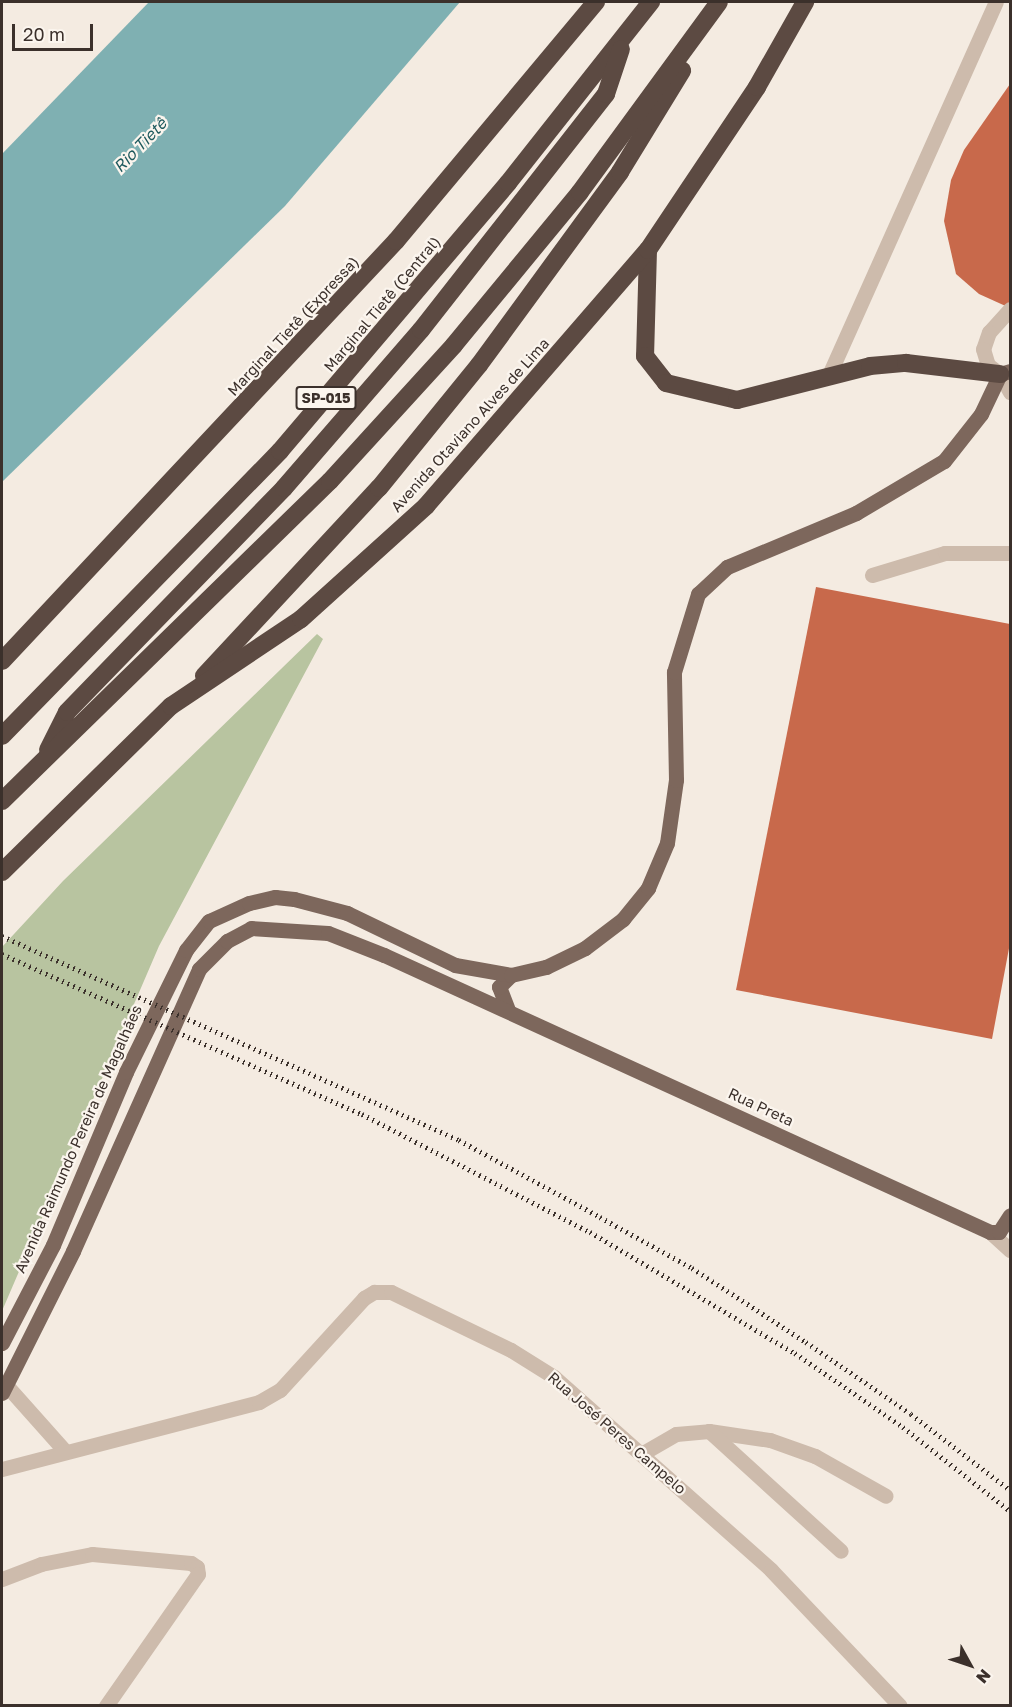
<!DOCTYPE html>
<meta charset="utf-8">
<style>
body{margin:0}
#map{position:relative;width:1012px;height:1707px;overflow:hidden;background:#f4ebe1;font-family:"Golos Text",sans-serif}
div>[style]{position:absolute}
.green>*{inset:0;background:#b8c4a0}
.water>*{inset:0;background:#7fb0b2}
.building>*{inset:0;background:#c8694b}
.minor>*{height:15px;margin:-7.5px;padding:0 7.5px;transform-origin:7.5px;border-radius:7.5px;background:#cdbbac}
.major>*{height:15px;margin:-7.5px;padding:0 7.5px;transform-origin:7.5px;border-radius:7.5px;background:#7d675c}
.highway>*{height:18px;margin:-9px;padding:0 9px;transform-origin:9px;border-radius:9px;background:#5c4a42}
.rail>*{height:4.5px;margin-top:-2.25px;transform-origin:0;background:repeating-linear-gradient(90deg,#3b302b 0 1.5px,transparent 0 6px)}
span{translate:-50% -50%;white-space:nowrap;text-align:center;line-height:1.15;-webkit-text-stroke:4.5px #fbf5ee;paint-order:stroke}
.shield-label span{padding:2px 4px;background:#fbf5ee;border:2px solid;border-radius:4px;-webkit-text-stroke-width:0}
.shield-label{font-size:14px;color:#3b302b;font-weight:700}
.street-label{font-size:15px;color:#3b302b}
.water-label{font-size:16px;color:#1f5a5e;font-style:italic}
.frame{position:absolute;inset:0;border:3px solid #3b302b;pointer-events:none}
.north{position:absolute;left:940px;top:1635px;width:60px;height:60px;-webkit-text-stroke:4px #fbf5ee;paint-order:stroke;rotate:130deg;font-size:16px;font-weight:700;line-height:24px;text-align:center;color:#3b302b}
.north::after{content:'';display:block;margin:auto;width:21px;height:27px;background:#3b302b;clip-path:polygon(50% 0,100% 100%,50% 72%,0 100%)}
.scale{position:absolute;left:12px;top:24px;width:81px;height:27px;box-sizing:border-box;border:3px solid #3b302b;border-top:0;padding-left:8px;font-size:18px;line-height:21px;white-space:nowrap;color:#3b302b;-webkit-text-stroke:4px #fbf5ee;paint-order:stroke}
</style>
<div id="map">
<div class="green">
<div style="clip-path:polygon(317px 634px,323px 639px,159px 946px,2px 1311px,2px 947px,63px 881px)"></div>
</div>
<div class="water">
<div style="clip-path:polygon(149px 2px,460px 2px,285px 206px,2px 482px,2px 154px)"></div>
</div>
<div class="building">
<div style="clip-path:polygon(1010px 84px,1010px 308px,979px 294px,956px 274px,944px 221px,951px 180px,964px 150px)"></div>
<div style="clip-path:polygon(816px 587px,1010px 624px,1010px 943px,992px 1039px,736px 990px)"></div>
</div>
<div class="minor">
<div style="left:1010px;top:309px;width:31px;rotate:132deg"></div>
<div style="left:989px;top:332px;width:18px;rotate:109deg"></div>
<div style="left:983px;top:349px;width:17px;rotate:73deg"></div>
<div style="left:988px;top:365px;width:15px;rotate:37deg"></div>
<div style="left:1000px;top:374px;width:21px;rotate:61deg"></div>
<div style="left:828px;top:377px;width:411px;rotate:-65.9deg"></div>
<div style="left:872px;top:575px;width:76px;rotate:-16.8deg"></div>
<div style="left:945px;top:553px;width:65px"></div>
<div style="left:990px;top:1232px;width:27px;rotate:42deg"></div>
<div style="left:7px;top:1386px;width:87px;rotate:48.3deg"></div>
<div style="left:709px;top:1431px;width:62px;rotate:8.4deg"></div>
<div style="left:770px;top:1440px;width:48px;rotate:19.6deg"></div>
<div style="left:815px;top:1456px;width:81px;rotate:29.4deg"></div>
<div style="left:643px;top:1453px;width:38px;rotate:-30deg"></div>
<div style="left:676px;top:1434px;width:33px;rotate:-5deg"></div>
<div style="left:709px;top:1431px;width:178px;rotate:42.3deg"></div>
<div style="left:2px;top:1469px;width:266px;rotate:-14.6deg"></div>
<div style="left:259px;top:1402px;width:24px;rotate:-30deg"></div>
<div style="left:280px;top:1390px;width:125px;rotate:-47.6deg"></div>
<div style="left:364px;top:1298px;width:12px;rotate:-31deg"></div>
<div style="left:374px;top:1292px;width:17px"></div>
<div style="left:391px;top:1292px;width:133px;rotate:25.8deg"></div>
<div style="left:511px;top:1350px;width:51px;rotate:32.1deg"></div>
<div style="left:554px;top:1377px;width:290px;rotate:41.6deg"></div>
<div style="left:771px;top:1570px;width:187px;rotate:46.5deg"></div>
<div style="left:2px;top:1579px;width:42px;rotate:-21deg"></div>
<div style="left:41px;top:1564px;width:52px;rotate:-11.1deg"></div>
<div style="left:92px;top:1554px;width:99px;rotate:5.2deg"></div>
<div style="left:191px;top:1563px;width:7px;rotate:34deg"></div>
<div style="left:197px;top:1567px;width:7px;rotate:82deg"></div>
<div style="left:198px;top:1574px;width:161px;rotate:124.9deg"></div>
</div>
<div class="major">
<div style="left:508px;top:1010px;width:25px;rotate:-111deg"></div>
<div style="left:499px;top:987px;width:17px;rotate:-45deg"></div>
<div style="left:2px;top:1343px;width:110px;rotate:-62.5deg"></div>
<div style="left:53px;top:1245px;width:188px;rotate:-67.1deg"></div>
<div style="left:126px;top:1072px;width:136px;rotate:-63.8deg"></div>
<div style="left:186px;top:950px;width:37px;rotate:-52deg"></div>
<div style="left:209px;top:921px;width:44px;rotate:-24.2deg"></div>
<div style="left:249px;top:903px;width:27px;rotate:-13deg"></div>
<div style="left:275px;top:897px;width:19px;rotate:6deg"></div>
<div style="left:294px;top:899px;width:55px;rotate:14.8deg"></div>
<div style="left:347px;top:913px;width:120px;rotate:25.7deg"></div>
<div style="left:455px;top:965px;width:57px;rotate:10.1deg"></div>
<div style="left:511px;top:975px;width:36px;rotate:-13deg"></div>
<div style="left:546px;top:967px;width:43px;rotate:-26deg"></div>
<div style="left:585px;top:948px;width:48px;rotate:-37.3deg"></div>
<div style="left:623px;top:919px;width:40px;rotate:-51deg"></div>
<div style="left:648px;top:888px;width:49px;rotate:-67.1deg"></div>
<div style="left:667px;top:843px;width:64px;rotate:-81.9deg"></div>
<div style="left:676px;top:780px;width:108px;rotate:-91.1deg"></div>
<div style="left:674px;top:672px;width:82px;rotate:-72.9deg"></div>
<div style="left:698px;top:594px;width:40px;rotate:-43deg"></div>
<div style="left:727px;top:567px;width:140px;rotate:-22.7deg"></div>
<div style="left:856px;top:513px;width:102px;rotate:-30.6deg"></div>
<div style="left:944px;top:461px;width:60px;rotate:-51.8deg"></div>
<div style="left:981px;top:414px;width:44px;rotate:-64.6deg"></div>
<div style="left:1000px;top:374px;width:10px;rotate:-17deg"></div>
<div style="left:2px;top:1393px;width:159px;rotate:-63.4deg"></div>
<div style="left:73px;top:1251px;width:309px;rotate:-65.9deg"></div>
<div style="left:199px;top:969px;width:40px;rotate:-45deg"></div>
<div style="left:227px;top:941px;width:27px;rotate:-28deg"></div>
<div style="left:251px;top:928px;width:77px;rotate:3.7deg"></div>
<div style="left:328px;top:933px;width:60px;rotate:21.4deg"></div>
<div style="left:384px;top:955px;width:666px;rotate:24.56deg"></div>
<div style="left:990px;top:1232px;width:9px"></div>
<div style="left:999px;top:1232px;width:20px;rotate:-57deg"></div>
</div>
<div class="highway">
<div style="left:648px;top:250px;width:106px;rotate:91.6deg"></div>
<div style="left:645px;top:356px;width:34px;rotate:52deg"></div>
<div style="left:666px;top:383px;width:73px;rotate:13.5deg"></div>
<div style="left:737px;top:400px;width:137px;rotate:-14.3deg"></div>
<div style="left:870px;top:366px;width:36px;rotate:-5deg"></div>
<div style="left:906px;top:363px;width:95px;rotate:6.7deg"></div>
<div style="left:2px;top:661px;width:576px;rotate:-46.83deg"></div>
<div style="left:396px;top:241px;width:312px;rotate:-50.1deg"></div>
<div style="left:204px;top:676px;width:257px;rotate:-47.1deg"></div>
<div style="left:379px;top:488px;width:159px;rotate:-50.9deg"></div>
<div style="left:479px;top:365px;width:239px;rotate:-53.8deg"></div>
<div style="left:620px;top:172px;width:119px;rotate:-58.5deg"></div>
<div style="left:2px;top:736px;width:398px;rotate:-45.7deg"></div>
<div style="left:280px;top:451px;width:352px;rotate:-49.6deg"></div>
<div style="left:508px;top:183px;width:231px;rotate:-51.7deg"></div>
<div style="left:48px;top:750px;width:42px;rotate:-63.4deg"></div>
<div style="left:67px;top:712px;width:312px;rotate:-45.9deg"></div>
<div style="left:284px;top:488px;width:209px;rotate:-49.1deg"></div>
<div style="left:421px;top:330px;width:300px;rotate:-51.9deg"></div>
<div style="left:606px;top:94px;width:47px;rotate:-71.6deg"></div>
<div style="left:2px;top:801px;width:458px;rotate:-44.3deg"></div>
<div style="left:330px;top:481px;width:184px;rotate:-47.6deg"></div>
<div style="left:454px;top:345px;width:198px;rotate:-50.5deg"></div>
<div style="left:580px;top:192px;width:235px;rotate:-53.8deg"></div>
<div style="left:2px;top:872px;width:237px;rotate:-44.5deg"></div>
<div style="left:171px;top:706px;width:156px;rotate:-33.8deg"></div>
<div style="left:301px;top:619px;width:169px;rotate:-42.1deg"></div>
<div style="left:426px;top:506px;width:339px;rotate:-49.1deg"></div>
<div style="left:648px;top:250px;width:196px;rotate:-56.2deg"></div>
<div style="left:757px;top:87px;width:98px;rotate:-60.5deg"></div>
</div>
<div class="rail">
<div style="left:2px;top:936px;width:500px;rotate:24.06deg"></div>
<div style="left:459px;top:1140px;width:161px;rotate:28.6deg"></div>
<div style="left:600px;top:1217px;width:105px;rotate:29deg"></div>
<div style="left:692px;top:1268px;width:136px;rotate:33deg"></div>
<div style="left:806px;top:1342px;width:127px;rotate:34.4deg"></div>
<div style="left:911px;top:1414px;width:125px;rotate:37.5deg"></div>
<div style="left:2px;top:954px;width:394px;rotate:24deg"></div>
<div style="left:362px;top:1114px;width:257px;rotate:27.4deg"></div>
<div style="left:590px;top:1232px;width:238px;rotate:30.6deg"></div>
<div style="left:795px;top:1353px;width:131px;rotate:34.4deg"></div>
<div style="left:903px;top:1427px;width:136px;rotate:38.1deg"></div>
</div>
<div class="shield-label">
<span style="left:326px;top:398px">SP-015</span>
</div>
<div class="street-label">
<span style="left:382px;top:304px;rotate:-50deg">Marginal Tietê (Central)</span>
<span style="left:293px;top:326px;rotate:-47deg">Marginal Tietê (Expressa)</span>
<span style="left:470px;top:425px;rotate:-48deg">Avenida Otaviano Alves de Lima</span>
<span style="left:761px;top:1107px;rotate:25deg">Rua Preta</span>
<span style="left:78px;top:1139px;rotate:-66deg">Avenida Raimundo Pereira de Magalhães</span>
<span style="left:617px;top:1433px;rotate:41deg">Rua José Peres Campelo</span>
</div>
<div class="water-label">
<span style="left:140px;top:145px;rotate:-46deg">Rio Tietê</span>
</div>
<div class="frame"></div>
<div class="north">N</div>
<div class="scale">20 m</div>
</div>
